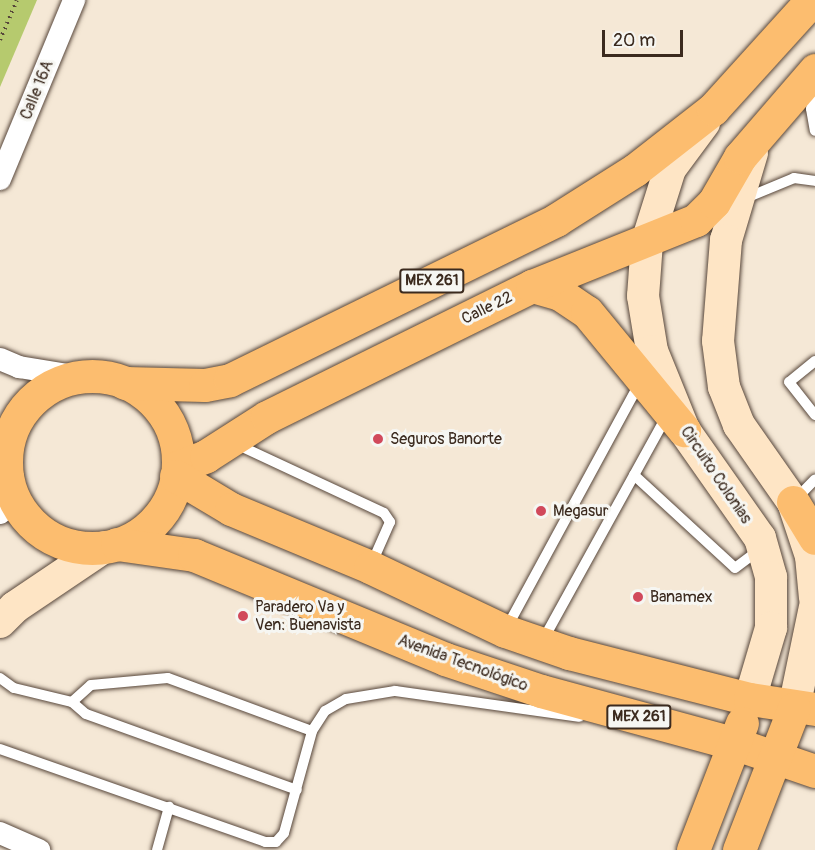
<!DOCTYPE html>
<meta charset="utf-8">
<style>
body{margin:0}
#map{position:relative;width:815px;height:850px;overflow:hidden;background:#f5e8d6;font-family:Pangolin,sans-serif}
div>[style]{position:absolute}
.green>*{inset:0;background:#b6ca6e}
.path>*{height:4px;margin-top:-2px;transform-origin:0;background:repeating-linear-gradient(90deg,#57463a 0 1.5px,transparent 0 6px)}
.roads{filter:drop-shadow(0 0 2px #57463a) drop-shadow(0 0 2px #57463a)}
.lane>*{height:10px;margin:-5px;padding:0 5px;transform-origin:5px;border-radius:5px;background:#fff}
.street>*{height:22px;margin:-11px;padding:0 11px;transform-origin:11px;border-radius:11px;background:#fff}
.secondary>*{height:32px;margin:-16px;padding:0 16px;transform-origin:16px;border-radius:16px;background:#fee5c5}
.primary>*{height:33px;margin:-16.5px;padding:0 16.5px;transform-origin:16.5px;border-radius:16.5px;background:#fcbd6f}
.primary>.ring{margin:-16.5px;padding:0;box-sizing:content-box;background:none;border:33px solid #fcbd6f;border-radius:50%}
.dots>*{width:16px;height:16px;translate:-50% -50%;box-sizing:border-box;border:3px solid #f6f6f2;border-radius:50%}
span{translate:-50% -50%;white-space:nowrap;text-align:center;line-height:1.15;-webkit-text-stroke:6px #f6f6f2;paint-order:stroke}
.shield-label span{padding:2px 4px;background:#f6f6f2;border:2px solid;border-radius:4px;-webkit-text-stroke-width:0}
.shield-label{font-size:15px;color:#3b2a1e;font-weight:700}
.street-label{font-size:16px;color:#3b2a1e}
.poi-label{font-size:16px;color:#3b2a1e}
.left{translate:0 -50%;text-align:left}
.scale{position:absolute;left:602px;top:30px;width:81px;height:27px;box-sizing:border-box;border:3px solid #3b2a1e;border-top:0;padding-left:8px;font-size:18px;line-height:21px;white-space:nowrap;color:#3b2a1e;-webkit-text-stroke:4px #f6f6f2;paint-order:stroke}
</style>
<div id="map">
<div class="green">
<div style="clip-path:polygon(0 0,37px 0,0 87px)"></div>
</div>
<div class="path">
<div style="left:0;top:40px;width:43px;rotate:-67deg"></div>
</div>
<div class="roads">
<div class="lane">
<div style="left:813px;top:88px;width:21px;rotate:95deg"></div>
<div style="left:811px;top:109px;width:22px;rotate:80deg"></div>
<div style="left:746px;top:198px;width:52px;rotate:-22.6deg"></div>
<div style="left:794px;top:178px;width:21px;rotate:8deg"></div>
<div style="left:815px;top:361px;width:33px;rotate:141deg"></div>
<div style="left:789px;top:382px;width:42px;rotate:51.8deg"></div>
<div style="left:236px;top:444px;width:163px;rotate:25deg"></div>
<div style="left:384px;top:513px;width:11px;rotate:56deg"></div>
<div style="left:390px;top:522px;width:47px;rotate:113.8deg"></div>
<div style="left:634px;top:475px;width:137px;rotate:42.6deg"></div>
<div style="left:735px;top:568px;width:30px;rotate:-37deg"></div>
<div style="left:794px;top:501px;width:30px;rotate:-46deg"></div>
<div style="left:506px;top:629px;width:281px;rotate:-61.5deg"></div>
<div style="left:543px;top:640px;width:257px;rotate:-61.1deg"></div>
<div style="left:0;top:678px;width:17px;rotate:36deg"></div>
<div style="left:14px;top:688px;width:60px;rotate:13.6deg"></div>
<div style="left:72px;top:702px;width:18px;rotate:41deg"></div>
<div style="left:86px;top:714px;width:224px;rotate:19.8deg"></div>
<div style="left:72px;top:702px;width:25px;rotate:-42deg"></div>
<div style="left:91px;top:685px;width:77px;rotate:-5.2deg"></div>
<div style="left:168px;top:678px;width:153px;rotate:20.2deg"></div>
<div style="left:0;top:749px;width:281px;rotate:19.3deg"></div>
<div style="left:265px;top:842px;width:11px"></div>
<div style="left:276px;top:842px;width:12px;rotate:-48deg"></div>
<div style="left:284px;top:833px;width:106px;rotate:-74.6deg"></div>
<div style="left:312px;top:731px;width:24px;rotate:-57deg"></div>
<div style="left:325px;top:711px;width:24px;rotate:-30deg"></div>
<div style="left:346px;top:699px;width:50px;rotate:-9.3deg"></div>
<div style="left:395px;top:691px;width:186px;rotate:8deg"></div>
<div style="left:157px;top:850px;width:45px;rotate:-74.4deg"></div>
</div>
<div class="street">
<div style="left:0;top:179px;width:194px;rotate:-67.5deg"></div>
<div style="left:0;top:359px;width:21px;rotate:23deg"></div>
<div style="left:19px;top:367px;width:62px;rotate:9.3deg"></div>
<div style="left:0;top:513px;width:21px;rotate:-51deg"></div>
<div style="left:0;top:833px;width:43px;rotate:23.6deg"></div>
</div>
<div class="secondary">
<div style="left:704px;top:123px;width:57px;rotate:126.5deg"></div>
<div style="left:670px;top:169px;width:77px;rotate:107.5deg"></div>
<div style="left:647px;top:242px;width:54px;rotate:94.2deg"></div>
<div style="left:643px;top:296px;width:56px;rotate:80.7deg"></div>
<div style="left:652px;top:351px;width:85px;rotate:67.9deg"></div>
<div style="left:684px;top:430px;width:132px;rotate:54.9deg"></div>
<div style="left:760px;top:538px;width:41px;rotate:74.2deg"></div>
<div style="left:771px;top:577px;width:51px;rotate:90deg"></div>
<div style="left:771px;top:628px;width:74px;rotate:106.5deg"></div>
<div style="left:752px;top:153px;width:91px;rotate:106.6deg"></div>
<div style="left:726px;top:240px;width:101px;rotate:94.5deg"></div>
<div style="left:718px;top:341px;width:46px;rotate:82.6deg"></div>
<div style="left:724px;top:387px;width:41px;rotate:68.5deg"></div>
<div style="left:739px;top:425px;width:94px;rotate:55deg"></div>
<div style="left:793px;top:502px;width:57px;rotate:71.6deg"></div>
<div style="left:811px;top:556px;width:42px;rotate:84.6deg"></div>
<div style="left:0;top:457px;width:7px;rotate:-16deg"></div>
<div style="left:0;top:482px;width:9px;rotate:-27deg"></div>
<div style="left:0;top:622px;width:21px;rotate:-45deg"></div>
<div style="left:15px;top:607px;width:107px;rotate:-34deg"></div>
<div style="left:794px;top:708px;width:103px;rotate:-78.3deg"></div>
</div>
<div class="primary">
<div style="left:532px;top:286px;width:29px;rotate:16deg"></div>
<div style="left:560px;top:294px;width:32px;rotate:34deg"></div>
<div style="left:587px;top:312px;width:153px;rotate:50.6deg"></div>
<div class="ring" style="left:6px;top:376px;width:139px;height:139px"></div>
<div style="left:125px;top:383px;width:80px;rotate:1.4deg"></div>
<div style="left:205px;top:385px;width:25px;rotate:-11deg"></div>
<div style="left:230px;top:380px;width:363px;rotate:-26.1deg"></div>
<div style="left:556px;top:220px;width:93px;rotate:-32.3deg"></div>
<div style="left:635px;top:170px;width:99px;rotate:-38deg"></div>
<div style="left:713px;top:109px;width:147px;rotate:-47.8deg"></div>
<div style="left:178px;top:467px;width:30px;rotate:-21deg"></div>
<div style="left:206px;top:456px;width:72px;rotate:-32.6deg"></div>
<div style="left:267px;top:417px;width:296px;rotate:-26.3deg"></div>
<div style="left:532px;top:286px;width:177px;rotate:-21.9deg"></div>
<div style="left:696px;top:220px;width:25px;rotate:-45deg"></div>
<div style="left:714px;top:202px;width:52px;rotate:-60deg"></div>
<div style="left:740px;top:157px;width:115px;rotate:-49.2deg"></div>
<div style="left:176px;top:476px;width:64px;rotate:31deg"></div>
<div style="left:231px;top:509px;width:151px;rotate:22.6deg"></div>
<div style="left:370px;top:567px;width:149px;rotate:25.4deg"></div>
<div style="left:505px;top:631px;width:68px;rotate:19deg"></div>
<div style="left:569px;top:653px;width:187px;rotate:14.3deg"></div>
<div style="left:750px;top:699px;width:66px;rotate:8.7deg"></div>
<div style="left:793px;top:502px;width:42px;rotate:58.6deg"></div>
<div style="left:117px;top:544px;width:78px;rotate:8.1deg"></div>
<div style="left:194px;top:555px;width:272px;rotate:22.5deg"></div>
<div style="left:445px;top:659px;width:101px;rotate:18.4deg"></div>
<div style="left:541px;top:691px;width:202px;rotate:15.2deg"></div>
<div style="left:736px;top:744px;width:83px;rotate:18.9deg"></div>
<div style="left:693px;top:850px;width:136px;rotate:-68.9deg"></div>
<div style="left:739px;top:850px;width:152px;rotate:-68.8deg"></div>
</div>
</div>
<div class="dots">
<div style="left:378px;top:439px;background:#d1495b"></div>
<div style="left:541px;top:511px;background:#d1495b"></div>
<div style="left:638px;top:597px;background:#d1495b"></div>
<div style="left:243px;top:616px;background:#d1495b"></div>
</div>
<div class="shield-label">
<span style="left:432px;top:281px">MEX 261</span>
<span style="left:639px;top:717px">MEX 261</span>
</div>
<div class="street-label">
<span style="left:37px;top:90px;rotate:-68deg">Calle 16A</span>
<span style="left:487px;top:308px;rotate:-26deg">Calle 22</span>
<span style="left:716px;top:475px;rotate:56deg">Circuito Colonias</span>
<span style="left:463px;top:663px;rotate:20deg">Avenida Tecnológico</span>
</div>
<div class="poi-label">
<span class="left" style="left:390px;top:439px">Seguros Banorte</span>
<span class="left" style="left:553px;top:511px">Megasur</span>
<span class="left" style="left:650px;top:597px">Banamex</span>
<span class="left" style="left:255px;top:616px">Paradero Va y<br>Ven: Buenavista</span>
</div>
<div class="scale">20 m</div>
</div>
